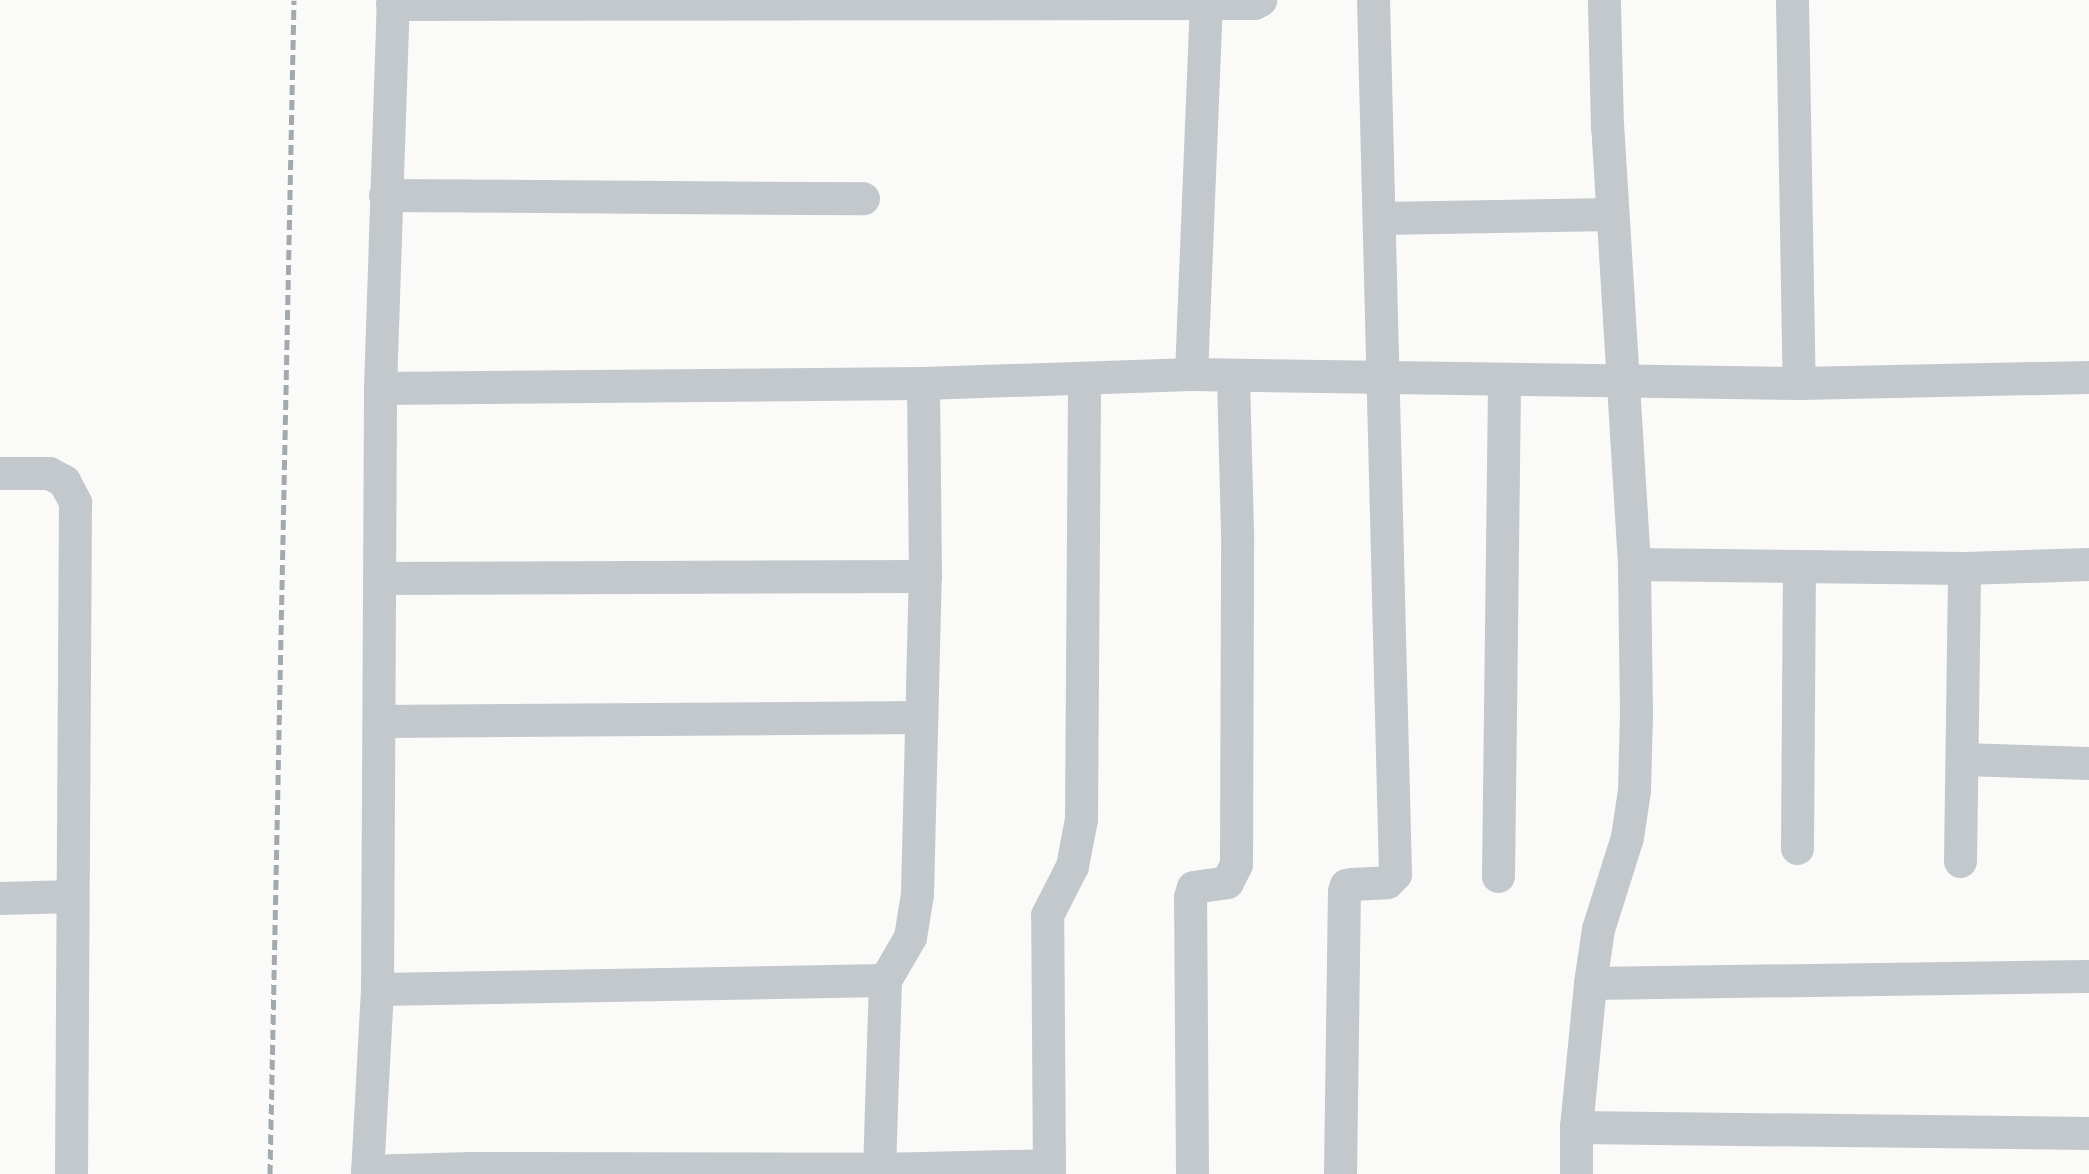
<!DOCTYPE html>
<style>
body{margin:0}
#map{position:relative;width:2089px;height:1174px;overflow:hidden;background:#fafaf8;font-family:"Nunito Sans",sans-serif}
div>[style]{position:absolute}
.minor>*{height:33px;margin:-16.5px;padding:0 16.5px;transform-origin:16.5px;border-radius:16.5px;background:#c3c8cc}
.rail>*{height:5px;margin-top:-2.5px;transform-origin:0;background:repeating-linear-gradient(90deg,#a2aab0 0 10px,transparent 0 15px)}
span{translate:-50% -50%;white-space:nowrap;text-align:center;line-height:1.15;-webkit-text-stroke:7px #fff;paint-order:stroke}
</style>
<div id="map">
<div class="minor">
<div style="left:1792px;top:0;width:383px;rotate:89deg"></div>
<div style="left:392px;top:4px;width:862px;rotate:-0.07deg"></div>
<div style="left:1254px;top:3px;width:7px;rotate:-27deg"></div>
<div style="left:385px;top:195px;width:478px;rotate:0.4deg"></div>
<div style="left:1379px;top:218px;width:233px;rotate:-1deg"></div>
<div style="left:1191px;top:374px;width:371px;rotate:-87.7deg"></div>
<div style="left:380px;top:388px;width:543px;rotate:-0.53deg"></div>
<div style="left:923px;top:383px;width:268px;rotate:-1.9deg"></div>
<div style="left:1191px;top:374px;width:608px;rotate:0.85deg"></div>
<div style="left:1799px;top:383px;width:290px;rotate:-1.2deg"></div>
<div style="left:0;top:473px;width:49px"></div>
<div style="left:49px;top:473px;width:17px;rotate:28deg"></div>
<div style="left:64px;top:481px;width:24px;rotate:62deg"></div>
<div style="left:75px;top:502px;width:672px;rotate:90.34deg"></div>
<div style="left:1634px;top:564px;width:330px;rotate:0.7deg"></div>
<div style="left:1964px;top:568px;width:125px;rotate:-1.8deg"></div>
<div style="left:380px;top:578px;width:545px;rotate:-0.21deg"></div>
<div style="left:379px;top:721px;width:542px;rotate:-0.42deg"></div>
<div style="left:1962px;top:759px;width:127px;rotate:1.8deg"></div>
<div style="left:1797px;top:848px;width:281px;rotate:-89.6deg"></div>
<div style="left:1960px;top:861px;width:293px;rotate:-89.2deg"></div>
<div style="left:1498px;top:876px;width:497px;rotate:-89.3deg"></div>
<div style="left:0;top:898px;width:72px;rotate:-1.6deg"></div>
<div style="left:885px;top:980px;width:50px;rotate:-59.8deg"></div>
<div style="left:910px;top:937px;width:44px;rotate:-80.8deg"></div>
<div style="left:917px;top:894px;width:318px;rotate:-88.6deg"></div>
<div style="left:925px;top:576px;width:193px;rotate:-90.6deg"></div>
<div style="left:1590px;top:983px;width:55px;rotate:-81.6deg"></div>
<div style="left:1598px;top:929px;width:96px;rotate:-72.5deg"></div>
<div style="left:1627px;top:837px;width:48px;rotate:-81.5deg"></div>
<div style="left:1634px;top:790px;width:78px;rotate:-88.5deg"></div>
<div style="left:1636px;top:712px;width:148px;rotate:-90.8deg"></div>
<div style="left:1634px;top:564px;width:438px;rotate:-93.5deg"></div>
<div style="left:1607px;top:127px;width:127px;rotate:-91.4deg"></div>
<div style="left:377px;top:989px;width:601px;rotate:-89.71deg"></div>
<div style="left:380px;top:388px;width:388px;rotate:-88.1deg"></div>
<div style="left:1576px;top:1127px;width:513px;rotate:0.67deg"></div>
<div style="left:367px;top:1171px;width:104px;rotate:-1.7deg"></div>
<div style="left:471px;top:1168px;width:408px;rotate:0.1deg"></div>
<div style="left:879px;top:1169px;width:170px;rotate:-1.3deg"></div>
<div style="left:367px;top:1174px;width:185px;rotate:-86.9deg"></div>
<div style="left:377px;top:989px;width:508px;rotate:-1.01deg"></div>
<div style="left:885px;top:980px;width:194px;rotate:91.8deg"></div>
<div style="left:1049px;top:1174px;width:259px;rotate:-90.4deg"></div>
<div style="left:1047px;top:915px;width:55px;rotate:-63deg"></div>
<div style="left:1072px;top:866px;width:48px;rotate:-79.2deg"></div>
<div style="left:1081px;top:819px;width:441px;rotate:-89.6deg"></div>
<div style="left:1192px;top:1174px;width:277px;rotate:-90.4deg"></div>
<div style="left:1190px;top:897px;width:10px;rotate:-73deg"></div>
<div style="left:1193px;top:887px;width:34px;rotate:-8deg"></div>
<div style="left:1227px;top:882px;width:20px;rotate:-63deg"></div>
<div style="left:1236px;top:864px;width:333px;rotate:-89.8deg"></div>
<div style="left:1237px;top:531px;width:155px;rotate:-91.5deg"></div>
<div style="left:1340px;top:1174px;width:283px;rotate:-89.2deg"></div>
<div style="left:1344px;top:891px;width:6px;rotate:-72deg"></div>
<div style="left:1346px;top:885px;width:6px;rotate:-9deg"></div>
<div style="left:1352px;top:884px;width:35px;rotate:-3deg"></div>
<div style="left:1387px;top:882px;width:11px;rotate:-45deg"></div>
<div style="left:1395px;top:874px;width:874px;rotate:-91.44deg"></div>
<div style="left:1576px;top:1174px;width:47px;rotate:-90deg"></div>
<div style="left:1576px;top:1127px;width:145px;rotate:-84.4deg"></div>
<div style="left:1590px;top:983px;width:499px;rotate:-0.8deg"></div>
</div>
<div class="rail">
<div style="left:270px;top:1174px;width:1174px;rotate:-88.83deg"></div>
</div>
</div>
